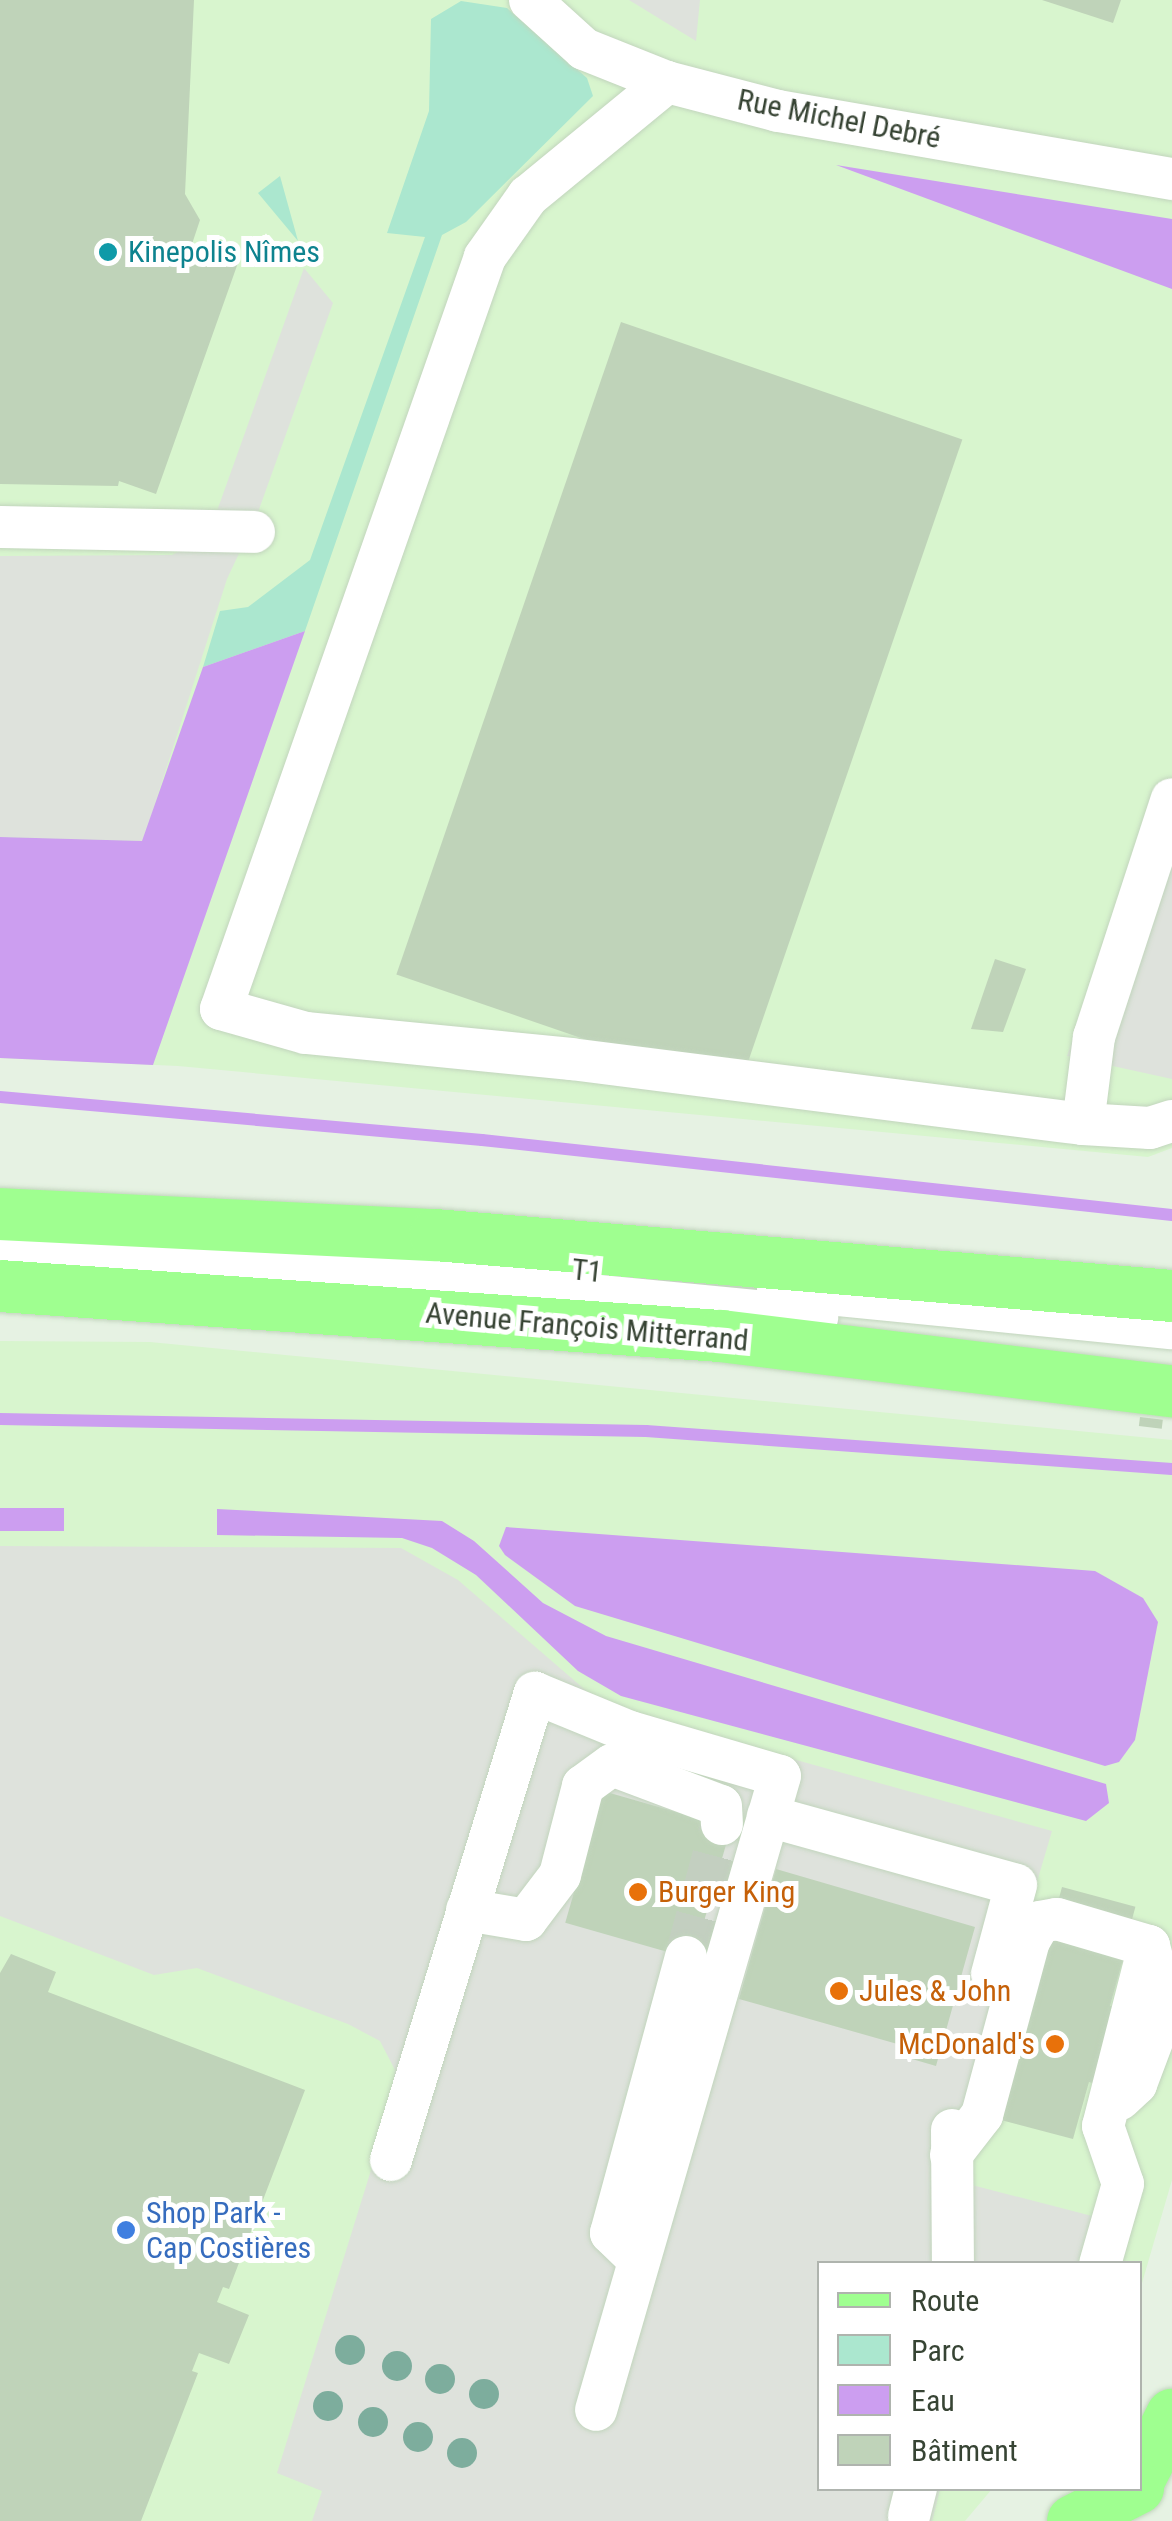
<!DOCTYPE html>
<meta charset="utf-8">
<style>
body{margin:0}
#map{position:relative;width:1172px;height:2521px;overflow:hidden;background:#e6f2e3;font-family:"Roboto Condensed",sans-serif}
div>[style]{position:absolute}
.commercial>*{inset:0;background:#d8f5ce}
.green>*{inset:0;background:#abe7cf}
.parking>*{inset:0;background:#dee2dc}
.water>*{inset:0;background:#cc9ef0;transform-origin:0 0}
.stream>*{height:12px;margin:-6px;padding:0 6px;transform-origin:6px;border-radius:6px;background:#cc9ef0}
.building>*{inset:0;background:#bfd3b9;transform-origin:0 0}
.minor-tunnel>*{height:42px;margin-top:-21px;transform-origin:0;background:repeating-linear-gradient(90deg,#c3cfc0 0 42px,transparent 0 63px)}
.roads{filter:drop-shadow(0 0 2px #c2d5bd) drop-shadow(0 0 2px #c2d5bd)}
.minor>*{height:42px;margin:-21px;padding:0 21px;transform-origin:21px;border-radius:21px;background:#fff}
.major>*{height:52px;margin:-26px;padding:0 26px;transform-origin:26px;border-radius:26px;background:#9fff90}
.trees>*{width:30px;height:30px;margin:-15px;border-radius:50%;background:#7dad9d}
.dots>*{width:28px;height:28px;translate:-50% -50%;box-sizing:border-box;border:5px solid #fff;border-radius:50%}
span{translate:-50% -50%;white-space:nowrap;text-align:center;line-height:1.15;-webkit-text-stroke:10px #fff;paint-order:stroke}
.street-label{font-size:30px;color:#374434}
.culture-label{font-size:30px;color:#0d838f}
.left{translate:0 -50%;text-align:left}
.food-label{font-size:30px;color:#c56008}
.right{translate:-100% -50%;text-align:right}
.shop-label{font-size:30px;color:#366cbe}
.legend{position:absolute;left:817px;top:2261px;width:325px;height:230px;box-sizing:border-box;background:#fff;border:2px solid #afb4ae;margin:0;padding:12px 18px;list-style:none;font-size:30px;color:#374434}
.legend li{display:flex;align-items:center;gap:20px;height:50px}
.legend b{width:50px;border:2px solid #afb4ae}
</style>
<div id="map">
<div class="commercial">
<div style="clip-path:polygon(0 0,1172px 0,1172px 1148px,1148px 1157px,178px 1066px,0 1058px)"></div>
<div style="clip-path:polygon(0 1341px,150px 1342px,1172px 1440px,1172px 2180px,1140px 2290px,1140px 2264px,820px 2264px,820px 2488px,992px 2489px,965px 2521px,0 2521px)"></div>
</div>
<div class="green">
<div style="clip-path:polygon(461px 1px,507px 8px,587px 78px,593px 96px,466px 222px,442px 235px,305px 631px,203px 667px,220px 611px,248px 607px,310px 560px,425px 237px,387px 233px,429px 111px,431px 19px)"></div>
<div style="clip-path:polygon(280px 176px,298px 241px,258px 193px)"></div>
</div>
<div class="parking">
<div style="clip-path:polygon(629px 0,700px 0,696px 41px,660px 19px)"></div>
<div style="clip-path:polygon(304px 268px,333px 303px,257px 515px,227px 579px,143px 841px,0 837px,0 556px,172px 555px,208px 536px)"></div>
<div style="clip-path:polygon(1141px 842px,1172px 853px,1172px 1079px,1067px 1056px)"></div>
<div style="clip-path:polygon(0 1546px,401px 1548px,458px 1580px,605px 1707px,1052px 1831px,969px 2112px,972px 2185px,1092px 2216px,1078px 2263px,820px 2264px,820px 2488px,940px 2489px,932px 2521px,312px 2521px,322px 2491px,277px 2473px,390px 2109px,395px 2070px,380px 2041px,348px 2024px,197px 1968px,154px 1975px,0 1916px)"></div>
</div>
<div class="water">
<div style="clip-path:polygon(836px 165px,1172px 219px,1172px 289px)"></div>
<div style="clip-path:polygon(305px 631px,153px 1065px,0 1058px,0 837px,142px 841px,203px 667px)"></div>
<div style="left:64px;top:1508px;width:23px;height:64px;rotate:90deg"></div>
<div style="clip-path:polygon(217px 1509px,442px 1521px,474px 1541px,543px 1603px,606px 1636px,1106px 1784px,1109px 1803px,1086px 1821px,621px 1696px,578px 1671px,476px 1575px,432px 1548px,402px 1538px,217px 1535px)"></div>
<div style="clip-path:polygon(506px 1527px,1095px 1571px,1143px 1598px,1158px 1622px,1135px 1740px,1119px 1762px,1105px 1766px,575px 1606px,505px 1555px,499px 1546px)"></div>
</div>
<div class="stream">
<div style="left:0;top:1097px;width:484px;rotate:5.1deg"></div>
<div style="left:482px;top:1140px;width:694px;rotate:6.2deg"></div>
<div style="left:0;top:1419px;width:646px;rotate:1.06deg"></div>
<div style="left:646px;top:1431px;width:527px;rotate:4.13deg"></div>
</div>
<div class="building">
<div style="clip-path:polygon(0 0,194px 0,185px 194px,200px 220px,192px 244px,239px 260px,156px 494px,119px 481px,118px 486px,0 484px)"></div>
<div style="clip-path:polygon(1042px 0,1121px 0,1113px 23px)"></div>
<div style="left:621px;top:322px;width:361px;height:690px;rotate:19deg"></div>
<div style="clip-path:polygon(995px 959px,1026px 969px,1003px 1032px,971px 1029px)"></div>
<div style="left:1140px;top:1417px;width:23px;height:9px;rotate:7deg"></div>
<div style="left:603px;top:1791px;width:133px;height:137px;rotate:16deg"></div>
<div style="clip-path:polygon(776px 1869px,975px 1927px,936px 2066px,912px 2059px,915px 2049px,739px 1999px)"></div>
<div style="left:1062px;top:1887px;width:76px;height:16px;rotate:15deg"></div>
<div style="clip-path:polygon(1046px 1938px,1123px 1959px,1110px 2006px,1119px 2008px,1098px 2085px,1089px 2082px,1073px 2139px,997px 2119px)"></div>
<div style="clip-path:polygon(11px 1954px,56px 1972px,48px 1992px,305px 2090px,229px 2289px,223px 2287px,217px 2302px,249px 2315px,229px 2364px,199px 2353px,192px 2371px,198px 2373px,141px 2521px,0 2521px,0 1973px)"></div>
</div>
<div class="minor-tunnel">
<div style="left:686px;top:1957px;width:138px;rotate:-74.9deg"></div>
</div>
<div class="roads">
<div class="minor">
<div style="left:530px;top:0;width:73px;rotate:42.2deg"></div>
<div style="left:584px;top:49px;width:89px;rotate:21.7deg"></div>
<div style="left:667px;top:82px;width:115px;rotate:14.6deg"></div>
<div style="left:778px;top:111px;width:400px;rotate:9.8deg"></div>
<div style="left:667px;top:82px;width:180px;rotate:140.6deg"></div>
<div style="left:528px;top:196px;width:75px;rotate:125.2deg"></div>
<div style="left:485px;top:257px;width:797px;rotate:109.34deg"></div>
<div style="left:221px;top:1009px;width:88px;rotate:15.8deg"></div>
<div style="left:306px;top:1033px;width:266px;rotate:5.6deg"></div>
<div style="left:571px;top:1059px;width:516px;rotate:7.24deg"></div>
<div style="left:1083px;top:1124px;width:67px;rotate:3.4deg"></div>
<div style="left:1150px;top:1128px;width:23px;rotate:-18deg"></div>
<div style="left:0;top:527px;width:254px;rotate:1.1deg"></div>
<div style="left:1083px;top:1124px;width:88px;rotate:-82.8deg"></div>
<div style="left:1094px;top:1037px;width:250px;rotate:-71.9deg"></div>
<div style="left:0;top:1256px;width:455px;rotate:3.3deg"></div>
<div style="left:454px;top:1282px;width:365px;rotate:5.5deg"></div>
<div style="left:778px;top:1289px;width:396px;rotate:5.7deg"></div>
<div style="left:768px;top:1816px;width:257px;rotate:15.5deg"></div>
<div style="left:1016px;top:1885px;width:92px;rotate:105.1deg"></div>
<div style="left:467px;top:1910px;width:60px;rotate:9.6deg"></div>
<div style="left:526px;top:1920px;width:56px;rotate:-52.9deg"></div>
<div style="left:560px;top:1875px;width:92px;rotate:-75.5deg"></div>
<div style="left:583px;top:1786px;width:36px;rotate:-36deg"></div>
<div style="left:612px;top:1765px;width:116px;rotate:20.6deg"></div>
<div style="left:721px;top:1806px;width:18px;rotate:87deg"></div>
<div style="left:1120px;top:2099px;width:22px;rotate:-43deg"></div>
<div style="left:1136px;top:2084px;width:82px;rotate:-69.4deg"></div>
<div style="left:1165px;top:2007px;width:63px;rotate:-104.7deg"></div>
<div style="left:952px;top:2130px;width:134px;rotate:89.6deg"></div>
<div style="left:951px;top:2155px;width:51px;rotate:-52.2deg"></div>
<div style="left:982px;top:2115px;width:180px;rotate:-74.9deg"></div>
<div style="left:1029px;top:1941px;width:22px;rotate:-60deg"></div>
<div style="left:1040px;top:1922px;width:17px;rotate:-10deg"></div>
<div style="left:1057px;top:1919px;width:96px;rotate:16.4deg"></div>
<div style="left:1149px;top:1946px;width:186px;rotate:104.3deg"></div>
<div style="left:1103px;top:2126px;width:61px;rotate:71deg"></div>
<div style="left:1123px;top:2184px;width:83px;rotate:106deg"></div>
<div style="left:391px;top:2160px;width:489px;rotate:-72.9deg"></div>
<div style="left:535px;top:1693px;width:103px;rotate:22.3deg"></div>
<div style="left:630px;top:1732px;width:156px;rotate:16.3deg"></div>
<div style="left:780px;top:1776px;width:660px;rotate:106.18deg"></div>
<div style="left:639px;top:2260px;width:39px;rotate:-136deg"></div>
<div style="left:611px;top:2233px;width:286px;rotate:-74.8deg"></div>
<div style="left:909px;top:2516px;width:29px;rotate:-76deg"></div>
</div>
<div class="major">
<div style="left:0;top:1214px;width:436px;rotate:2.8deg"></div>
<div style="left:435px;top:1235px;width:740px;rotate:4.73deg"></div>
<div style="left:0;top:1286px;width:723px;rotate:3.97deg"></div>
<div style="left:721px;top:1336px;width:454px;rotate:7deg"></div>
<div style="left:1140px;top:2478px;width:71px;rotate:-63.1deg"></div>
<div style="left:1073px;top:2521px;width:73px;rotate:-26.9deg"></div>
</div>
</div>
<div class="trees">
<div style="left:350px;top:2350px"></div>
<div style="left:397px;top:2366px"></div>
<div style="left:440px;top:2379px"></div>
<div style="left:484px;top:2394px"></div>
<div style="left:328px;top:2406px"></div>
<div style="left:373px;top:2422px"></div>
<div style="left:418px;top:2437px"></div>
<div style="left:462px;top:2453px"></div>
</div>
<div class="dots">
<div style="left:108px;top:252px;background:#0f9aa8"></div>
<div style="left:638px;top:1892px;background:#e8710a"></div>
<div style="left:839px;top:1991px;background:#e8710a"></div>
<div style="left:1055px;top:2044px;background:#e8710a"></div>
<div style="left:126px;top:2230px;background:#3f7fe0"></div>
</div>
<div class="street-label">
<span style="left:839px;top:119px;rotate:11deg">Rue Michel Debré</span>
<span style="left:587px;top:1271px;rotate:6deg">T1</span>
<span style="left:587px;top:1327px;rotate:5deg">Avenue François Mitterrand</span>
</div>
<div class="culture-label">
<span class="left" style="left:128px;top:252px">Kinepolis Nîmes</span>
</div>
<div class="food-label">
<span class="left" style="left:658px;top:1892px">Burger King</span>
<span class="left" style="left:859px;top:1991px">Jules &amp; John</span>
<span class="right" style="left:1035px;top:2044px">McDonald's</span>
</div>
<div class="shop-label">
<span class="left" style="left:146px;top:2230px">Shop Park -<br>Cap Costières</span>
</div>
<ul class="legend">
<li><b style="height:12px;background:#9fff90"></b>Route</li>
<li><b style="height:28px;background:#abe7cf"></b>Parc</li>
<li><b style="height:28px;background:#cc9ef0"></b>Eau</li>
<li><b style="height:28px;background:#bfd3b9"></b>Bâtiment</li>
</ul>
</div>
